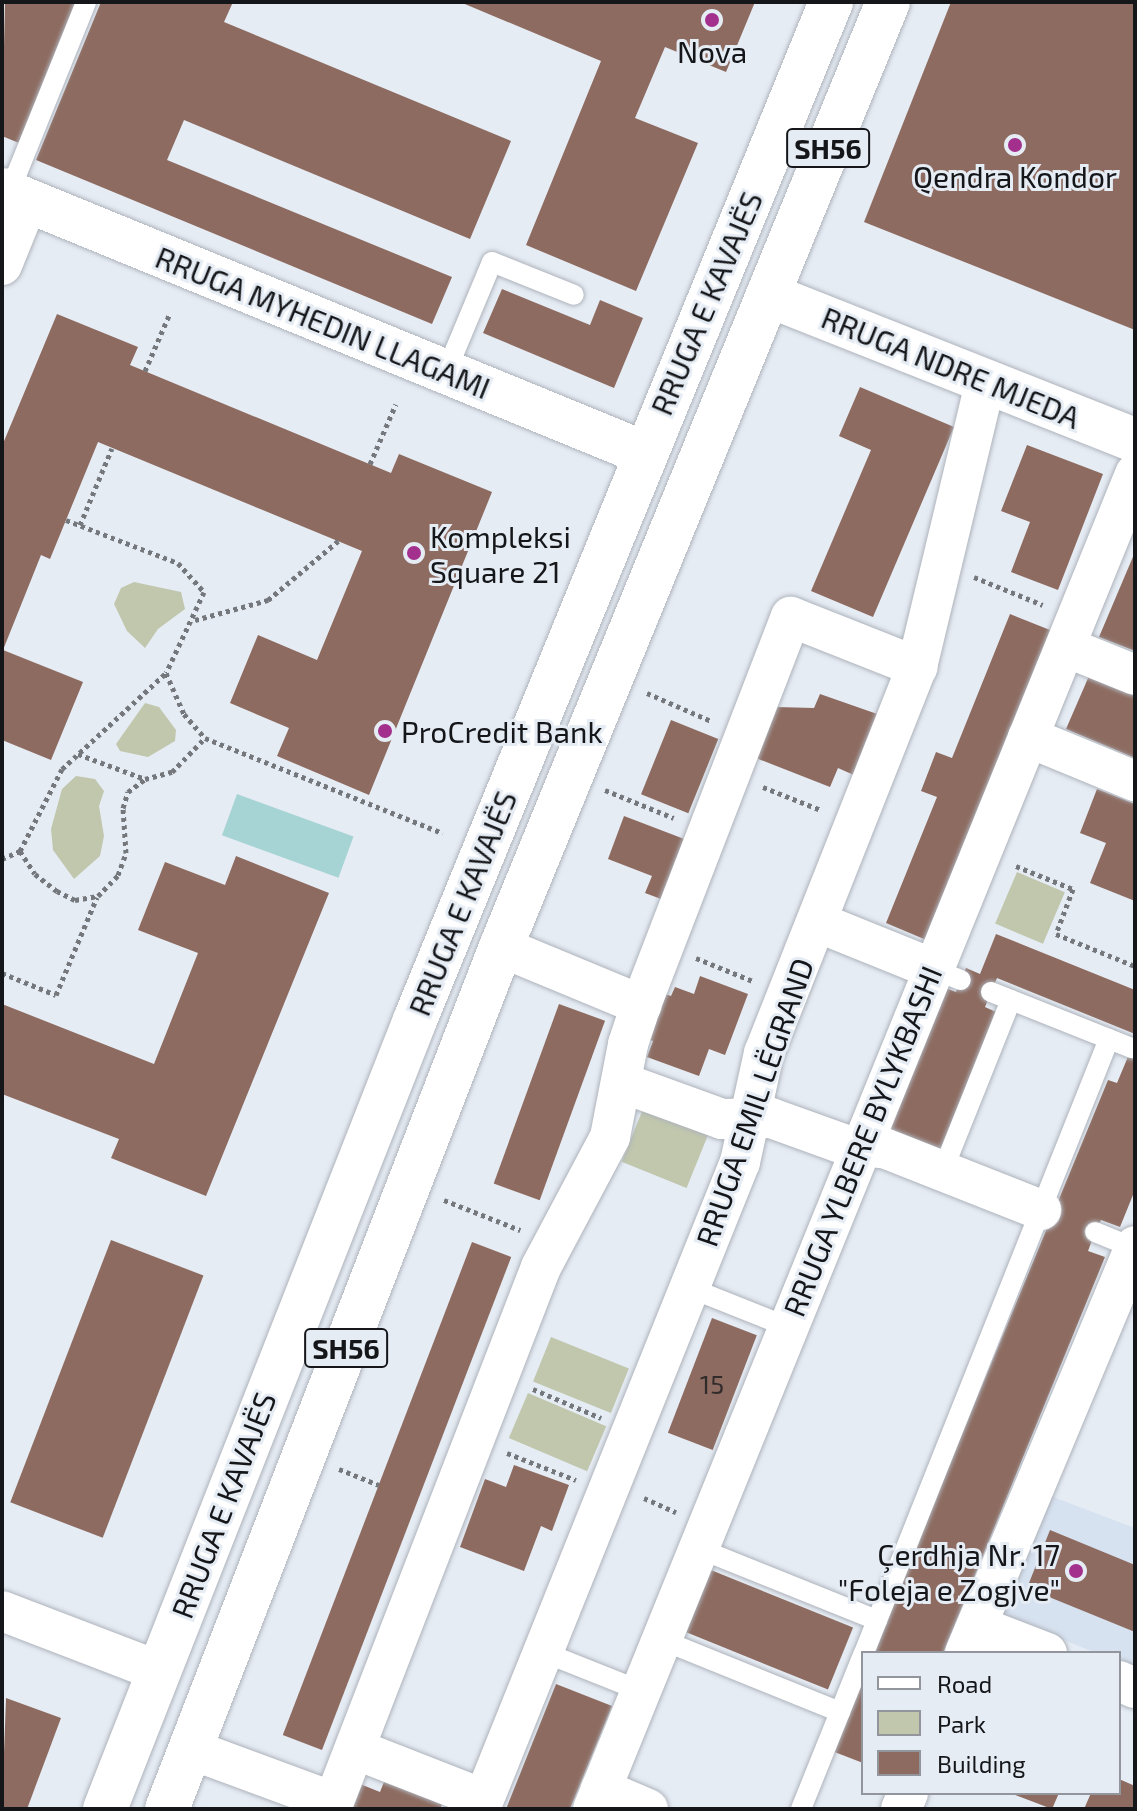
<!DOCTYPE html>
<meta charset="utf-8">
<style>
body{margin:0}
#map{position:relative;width:1137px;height:1811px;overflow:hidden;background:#e6ecf4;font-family:"Exo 2",sans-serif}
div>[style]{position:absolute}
.built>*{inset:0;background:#d7e2f0}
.green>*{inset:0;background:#c0c7ad;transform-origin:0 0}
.water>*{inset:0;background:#a6d4d4;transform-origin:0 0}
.building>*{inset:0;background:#8d6b60;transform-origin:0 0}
.path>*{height:5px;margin-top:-2.5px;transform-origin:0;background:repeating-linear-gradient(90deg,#74787d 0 4px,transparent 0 8px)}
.roads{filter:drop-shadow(0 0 2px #aeb3bb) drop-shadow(0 0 2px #aeb3bb)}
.lane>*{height:20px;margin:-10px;padding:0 10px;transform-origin:10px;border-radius:10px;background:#fff}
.street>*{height:40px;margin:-20px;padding:0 20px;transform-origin:20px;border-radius:20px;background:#fff}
.secondary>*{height:44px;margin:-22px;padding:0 22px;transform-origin:22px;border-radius:22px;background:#fff}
.primary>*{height:44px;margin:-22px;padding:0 22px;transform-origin:22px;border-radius:22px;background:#fff}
.dots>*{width:22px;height:22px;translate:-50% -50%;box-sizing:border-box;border:4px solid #e6ecf4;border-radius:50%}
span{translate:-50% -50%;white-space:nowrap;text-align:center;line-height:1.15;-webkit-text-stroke:6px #e6ecf4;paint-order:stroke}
.number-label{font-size:26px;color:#322b2b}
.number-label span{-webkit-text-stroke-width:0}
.shield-label span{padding:2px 6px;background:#e6ecf4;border:2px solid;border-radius:6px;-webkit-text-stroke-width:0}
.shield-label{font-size:28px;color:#141619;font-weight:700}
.poi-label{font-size:30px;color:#141619}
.left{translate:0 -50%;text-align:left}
.right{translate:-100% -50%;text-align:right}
.street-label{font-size:30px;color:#141619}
.frame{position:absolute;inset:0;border:4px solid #141619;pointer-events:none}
.legend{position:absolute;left:861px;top:1651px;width:260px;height:144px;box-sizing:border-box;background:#e6ecf4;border:2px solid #92969c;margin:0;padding:10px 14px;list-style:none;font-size:24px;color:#141619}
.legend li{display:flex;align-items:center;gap:16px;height:40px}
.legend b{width:40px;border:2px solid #92969c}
</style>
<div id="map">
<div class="built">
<div style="clip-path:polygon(1048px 1495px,1135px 1528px,1135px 1669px,1119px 1663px,1119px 1653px,1096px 1653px,1000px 1614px)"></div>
</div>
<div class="green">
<div style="clip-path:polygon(134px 582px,181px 592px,185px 609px,158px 629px,145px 648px,127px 631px,114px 604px,121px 588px)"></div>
<div style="clip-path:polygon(145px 703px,159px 707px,176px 730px,175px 741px,148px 757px,120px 751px,116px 744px)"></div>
<div style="clip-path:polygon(76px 776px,95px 779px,104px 791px,99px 806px,104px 836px,100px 856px,74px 879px,53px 850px,51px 829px,62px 789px)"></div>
<div style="left:1017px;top:872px;width:52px;height:56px;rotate:23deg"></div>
<div style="left:643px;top:1109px;width:70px;height:57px;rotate:22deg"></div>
<div style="left:551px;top:1337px;width:84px;height:48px;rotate:22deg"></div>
<div style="left:528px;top:1393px;width:85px;height:49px;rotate:23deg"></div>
</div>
<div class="water">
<div style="left:237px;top:794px;width:124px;height:44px;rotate:20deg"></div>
</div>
<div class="building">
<div style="clip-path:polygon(5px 2px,78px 2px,19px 143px,2px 136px)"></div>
<div style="clip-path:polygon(101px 2px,233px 2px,224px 22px,511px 141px,470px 239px,184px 120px,167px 160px,452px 277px,432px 324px,36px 160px)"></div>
<div style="clip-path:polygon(460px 2px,755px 2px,726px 72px,665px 47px,635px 118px,698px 143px,636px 291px,526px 245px,601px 61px)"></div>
<div style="clip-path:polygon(951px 2px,1135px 2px,1135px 330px,864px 222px)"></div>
<div style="clip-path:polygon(502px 289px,590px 325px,600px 300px,643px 318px,614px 388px,483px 333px)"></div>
<div style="clip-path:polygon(57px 314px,138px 347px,130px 365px,391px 473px,399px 454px,492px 492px,369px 795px,277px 756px,289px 728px,230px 703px,258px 635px,317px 660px,362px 551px,98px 442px,50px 559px,41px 555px,3px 650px,83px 682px,51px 760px,2px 740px,2px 446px)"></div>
<div style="clip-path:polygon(860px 387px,954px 427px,873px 617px,811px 591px,871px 450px,839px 436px)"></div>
<div style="clip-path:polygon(1027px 445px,1103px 474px,1058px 590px,1011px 572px,1030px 522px,1001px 511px)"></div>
<div style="clip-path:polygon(1135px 552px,1135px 651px,1099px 637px)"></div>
<div style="clip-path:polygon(1010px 614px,1055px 632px,931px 942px,886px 923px,937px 797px,921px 791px,936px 752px,952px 758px)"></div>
<div style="clip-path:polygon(1089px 676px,1135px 696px,1135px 758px,1066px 729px)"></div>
<div style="clip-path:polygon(820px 694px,880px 715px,856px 776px,838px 768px,830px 787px,756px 758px,776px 707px,814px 708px)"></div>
<div style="left:671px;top:720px;width:51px;height:80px;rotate:22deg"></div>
<div style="clip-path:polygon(1097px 789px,1135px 804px,1135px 901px,1090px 883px,1106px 843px,1080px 833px)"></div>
<div style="clip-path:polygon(624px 816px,692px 842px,669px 902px,645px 893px,652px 876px,608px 859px)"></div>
<div style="clip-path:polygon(236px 856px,329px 893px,206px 1196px,111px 1158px,119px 1139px,2px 1094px,2px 1004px,154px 1064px,198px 953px,138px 930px,165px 862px,225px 885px)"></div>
<div style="clip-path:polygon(996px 934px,1135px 990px,1135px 1034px,997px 978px,985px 1007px,996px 1012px,940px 1150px,877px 1125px,935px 984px,956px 992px,966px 968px,980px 974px)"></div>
<div style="clip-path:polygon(700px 976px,748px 994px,725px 1055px,709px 1049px,699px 1076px,647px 1057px,653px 1041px,639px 1036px,656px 991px,671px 996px,675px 987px,694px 994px)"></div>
<div style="left:559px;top:1004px;width:49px;height:191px;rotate:20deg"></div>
<div style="clip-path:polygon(1135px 1040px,1135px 1190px,1120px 1227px,1101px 1220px,1095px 1232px,1088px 1251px,1105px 1257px,943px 1653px,872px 1653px,1108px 1080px,1117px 1083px)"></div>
<div style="left:111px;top:1240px;width:99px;height:281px;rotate:21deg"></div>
<div style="left:472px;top:1242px;width:42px;height:528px;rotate:21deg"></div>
<div style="left:712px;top:1318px;width:48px;height:123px;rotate:21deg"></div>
<div style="clip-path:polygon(514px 1465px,569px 1485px,552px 1531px,541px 1526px,524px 1571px,460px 1547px,485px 1479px,506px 1487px)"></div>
<div style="clip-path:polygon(1050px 1530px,1135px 1565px,1135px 1632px,1027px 1588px)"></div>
<div style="left:701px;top:1566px;width:164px;height:67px;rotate:22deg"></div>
<div style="clip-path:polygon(863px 1676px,863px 1763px,832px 1751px)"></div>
<div style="clip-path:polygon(556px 1684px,612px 1706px,570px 1809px,506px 1809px)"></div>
<div style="clip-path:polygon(6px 1698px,61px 1718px,27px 1809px,2px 1809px)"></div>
<div style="clip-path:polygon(1119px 1779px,1135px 1786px,1135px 1809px,1084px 1809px,1091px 1793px,1119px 1793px)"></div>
<div style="clip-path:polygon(355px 1782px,380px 1792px,384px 1782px,442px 1804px,440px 1809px,345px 1809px)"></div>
<div style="clip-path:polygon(1010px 1793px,1059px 1793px,1052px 1809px)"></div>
</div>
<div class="path">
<div style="left:145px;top:371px;width:63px;rotate:-66.7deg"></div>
<div style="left:370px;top:464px;width:65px;rotate:-66.6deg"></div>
<div style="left:66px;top:520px;width:120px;rotate:21deg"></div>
<div style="left:178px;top:563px;width:39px;rotate:48deg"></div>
<div style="left:204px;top:592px;width:89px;rotate:115.1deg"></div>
<div style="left:166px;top:673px;width:45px;rotate:66.3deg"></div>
<div style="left:184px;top:714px;width:32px;rotate:49deg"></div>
<div style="left:205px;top:738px;width:256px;rotate:21.8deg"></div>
<div style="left:80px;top:525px;width:83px;rotate:-67.4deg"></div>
<div style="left:974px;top:577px;width:74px;rotate:22.1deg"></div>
<div style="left:195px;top:620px;width:76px;rotate:-15.3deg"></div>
<div style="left:268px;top:600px;width:92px;rotate:-40.1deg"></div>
<div style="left:647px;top:693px;width:70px;rotate:23.6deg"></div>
<div style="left:78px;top:754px;width:72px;rotate:20.5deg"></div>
<div style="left:145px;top:779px;width:28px;rotate:-15deg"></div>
<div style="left:172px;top:772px;width:47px;rotate:-45.9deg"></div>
<div style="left:763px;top:787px;width:62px;rotate:21.6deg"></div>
<div style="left:605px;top:790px;width:74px;rotate:22.1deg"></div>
<div style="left:20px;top:851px;width:27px;rotate:57deg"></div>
<div style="left:35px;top:874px;width:28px;rotate:38deg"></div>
<div style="left:57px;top:891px;width:20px;rotate:27deg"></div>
<div style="left:75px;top:900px;width:23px;rotate:-10deg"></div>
<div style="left:98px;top:896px;width:29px;rotate:-46deg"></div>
<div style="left:118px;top:875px;width:23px;rotate:-70deg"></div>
<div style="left:126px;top:853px;width:45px;rotate:-93.8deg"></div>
<div style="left:123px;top:808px;width:17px;rotate:-73deg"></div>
<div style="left:128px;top:792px;width:21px;rotate:-37deg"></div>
<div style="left:2px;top:859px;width:20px;rotate:-24deg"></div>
<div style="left:20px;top:851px;width:92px;rotate:-62.9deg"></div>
<div style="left:62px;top:769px;width:142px;rotate:-42.7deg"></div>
<div style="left:1016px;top:866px;width:61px;rotate:22deg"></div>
<div style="left:1073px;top:889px;width:48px;rotate:110.7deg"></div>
<div style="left:1056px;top:934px;width:85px;rotate:22.1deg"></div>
<div style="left:696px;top:958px;width:61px;rotate:22deg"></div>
<div style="left:2px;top:973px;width:58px;rotate:22.2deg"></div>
<div style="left:56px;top:995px;width:106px;rotate:-67.3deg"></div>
<div style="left:444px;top:1200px;width:82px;rotate:21.5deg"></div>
<div style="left:533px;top:1389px;width:74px;rotate:23.1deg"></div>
<div style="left:507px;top:1453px;width:74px;rotate:21.4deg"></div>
<div style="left:339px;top:1469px;width:43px;rotate:21.8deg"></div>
<div style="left:644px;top:1498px;width:35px;rotate:24deg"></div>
</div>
<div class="roads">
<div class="lane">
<div style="left:9px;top:193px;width:206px;rotate:-68deg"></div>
<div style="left:446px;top:372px;width:119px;rotate:-67.3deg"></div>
<div style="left:492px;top:262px;width:88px;rotate:21.9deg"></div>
<div style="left:931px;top:968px;width:32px;rotate:22deg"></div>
<div style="left:991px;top:992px;width:152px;rotate:21.7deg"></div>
<div style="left:943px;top:1170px;width:183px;rotate:-68.2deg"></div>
<div style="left:1095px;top:1232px;width:42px;rotate:22.3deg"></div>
<div style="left:690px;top:1288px;width:105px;rotate:21.7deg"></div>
<div style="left:700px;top:1549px;width:191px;rotate:21.9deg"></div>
<div style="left:662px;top:1640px;width:192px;rotate:22deg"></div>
<div style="left:543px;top:1652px;width:105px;rotate:21.7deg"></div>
<div style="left:864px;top:1653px;width:661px;rotate:-68.25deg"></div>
<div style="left:801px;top:1809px;width:166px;rotate:-68.1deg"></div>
</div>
<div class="street">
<div style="left:2px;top:265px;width:69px;rotate:-67.9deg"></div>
<div style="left:1066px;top:647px;width:74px;rotate:22.1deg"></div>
<div style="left:1028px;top:737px;width:116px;rotate:22.4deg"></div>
<div style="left:817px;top:922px;width:123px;rotate:22deg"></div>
<div style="left:501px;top:947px;width:152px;rotate:22.5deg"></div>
<div style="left:623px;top:1083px;width:105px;rotate:20deg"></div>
<div style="left:722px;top:1119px;width:49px;rotate:-1.2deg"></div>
<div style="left:771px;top:1118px;width:80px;rotate:19.8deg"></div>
<div style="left:846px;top:1145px;width:38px;rotate:5deg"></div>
<div style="left:884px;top:1148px;width:169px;rotate:21.5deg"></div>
<div style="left:2px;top:1611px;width:167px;rotate:21deg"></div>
<div style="left:977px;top:1626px;width:75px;rotate:21.1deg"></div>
<div style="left:965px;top:1653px;width:441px;rotate:-67.3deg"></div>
<div style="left:1119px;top:1681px;width:17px;rotate:24deg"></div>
<div style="left:190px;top:1749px;width:153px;rotate:20.3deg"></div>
<div style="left:355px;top:1749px;width:137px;rotate:21.3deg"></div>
<div style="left:601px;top:1789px;width:51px;rotate:23.1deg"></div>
<div style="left:331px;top:1809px;width:581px;rotate:-68.82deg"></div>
<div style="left:541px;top:1267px;width:147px;rotate:-62deg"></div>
<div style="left:610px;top:1137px;width:95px;rotate:-79deg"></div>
<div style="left:628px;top:1044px;width:41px;rotate:-71.6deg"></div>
<div style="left:641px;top:1005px;width:416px;rotate:-68.9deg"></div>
<div style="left:791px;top:617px;width:136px;rotate:21.6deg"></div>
<div style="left:480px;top:1809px;width:697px;rotate:-68.11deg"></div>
<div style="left:740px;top:1162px;width:112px;rotate:-77.6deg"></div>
<div style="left:764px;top:1053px;width:415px;rotate:-68.4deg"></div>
<div style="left:917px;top:667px;width:295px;rotate:-76.5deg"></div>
<div style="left:593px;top:1809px;width:1441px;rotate:-67.9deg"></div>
<div style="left:901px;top:1809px;width:17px;rotate:-66deg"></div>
</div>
<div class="secondary">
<div style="left:2px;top:190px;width:694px;rotate:22.28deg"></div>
<div style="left:768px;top:295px;width:395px;rotate:21.6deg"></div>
</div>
<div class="primary">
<div style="left:105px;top:1809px;width:848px;rotate:-68.55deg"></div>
<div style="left:415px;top:1020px;width:1100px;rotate:-67.77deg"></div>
<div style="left:167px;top:1809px;width:924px;rotate:-68.82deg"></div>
<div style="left:501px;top:947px;width:1021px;rotate:-67.73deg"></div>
</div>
</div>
<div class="dots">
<div style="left:712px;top:20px;background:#a2308c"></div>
<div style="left:1015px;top:145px;background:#a2308c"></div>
<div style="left:414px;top:553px;background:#a2308c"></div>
<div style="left:385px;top:731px;background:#a2308c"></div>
<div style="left:1076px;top:1571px;background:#a2308c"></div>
</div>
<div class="number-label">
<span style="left:712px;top:1384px">15</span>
</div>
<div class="shield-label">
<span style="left:828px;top:148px">SH56</span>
<span style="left:346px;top:1348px">SH56</span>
</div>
<div class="poi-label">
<span style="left:712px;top:51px">Nova</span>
<span style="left:1015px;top:176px">Qendra Kondor</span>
<span class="left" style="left:430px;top:553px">Kompleksi<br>Square 21</span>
<span class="left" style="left:401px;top:731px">ProCredit Bank</span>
<span class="right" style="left:1060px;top:1571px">Çerdhja Nr. 17<br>"Foleja e Zogjve"</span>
</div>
<div class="street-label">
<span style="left:706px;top:303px;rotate:-67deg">RRUGA E KAVAJËS</span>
<span style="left:323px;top:322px;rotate:22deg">RRUGA MYHEDIN LLAGAMI</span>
<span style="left:951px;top:367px;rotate:22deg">RRUGA NDRE MJEDA</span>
<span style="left:462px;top:903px;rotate:-68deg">RRUGA E KAVAJËS</span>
<span style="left:754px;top:1102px;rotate:-71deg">RRUGA EMIL LËGRAND</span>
<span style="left:862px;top:1141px;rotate:-68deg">RRUGA YLBERE BYLYKBASHI</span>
<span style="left:223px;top:1505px;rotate:-69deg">RRUGA E KAVAJËS</span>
</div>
<div class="frame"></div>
<ul class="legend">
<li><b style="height:10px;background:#fff"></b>Road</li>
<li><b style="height:22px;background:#c0c7ad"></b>Park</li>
<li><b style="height:22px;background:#8d6b60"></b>Building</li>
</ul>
</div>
